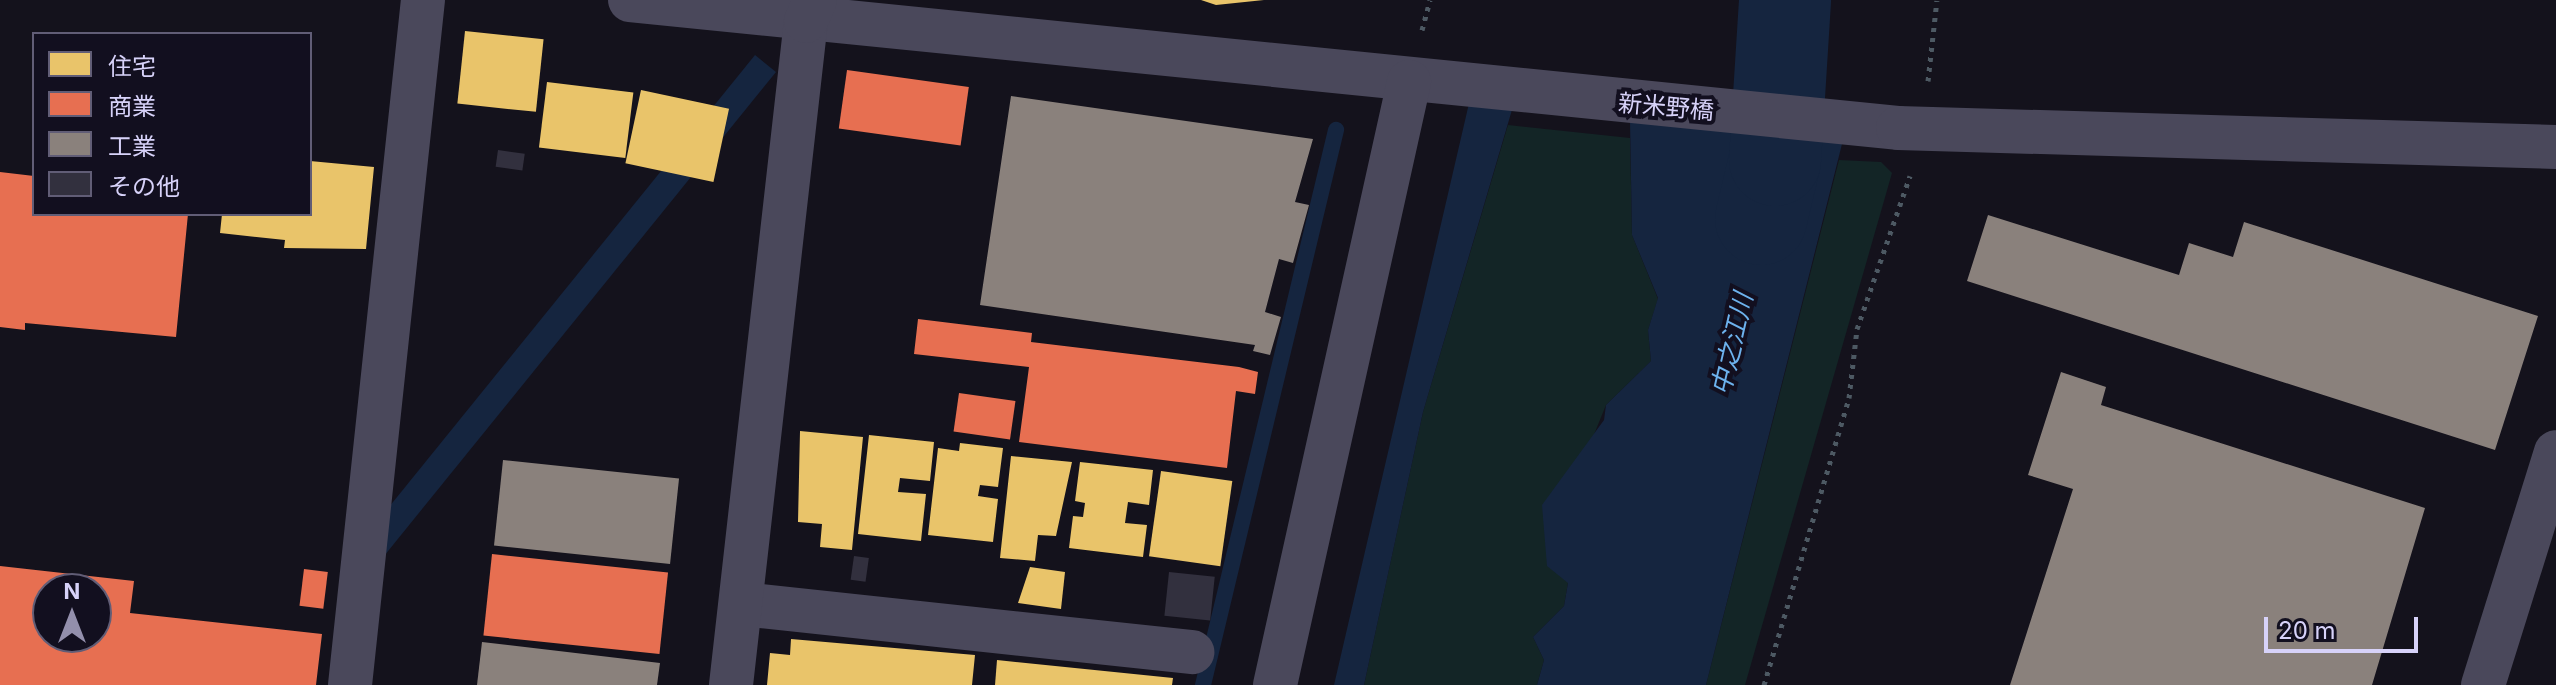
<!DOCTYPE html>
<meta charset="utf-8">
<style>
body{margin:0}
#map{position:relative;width:2556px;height:685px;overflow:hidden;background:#14121c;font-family:Inter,"Noto Sans JP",sans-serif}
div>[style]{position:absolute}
.green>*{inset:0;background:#132526}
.water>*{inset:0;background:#15253f;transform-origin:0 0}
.homes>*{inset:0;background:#e9c46a;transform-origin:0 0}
.shops>*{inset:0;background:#e76f51;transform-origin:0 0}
.industry>*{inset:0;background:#8a817c;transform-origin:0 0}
.stream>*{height:16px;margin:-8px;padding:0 8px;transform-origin:8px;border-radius:8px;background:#15253f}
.river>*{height:92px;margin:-46px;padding:0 46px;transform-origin:46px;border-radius:46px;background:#15253f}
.building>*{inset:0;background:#32303e;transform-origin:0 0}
.path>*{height:5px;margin-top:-2.5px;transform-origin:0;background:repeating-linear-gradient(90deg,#4d5963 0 4px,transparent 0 10px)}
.minor>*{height:44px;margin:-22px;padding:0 22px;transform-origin:22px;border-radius:22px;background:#4a485b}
span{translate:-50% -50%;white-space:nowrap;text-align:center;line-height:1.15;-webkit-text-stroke:8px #120f1f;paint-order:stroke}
.street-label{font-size:24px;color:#d7d2f9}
.water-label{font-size:26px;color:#6db2ed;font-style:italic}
.legend{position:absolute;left:32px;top:32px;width:280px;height:184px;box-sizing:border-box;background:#120f1f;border:2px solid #615d76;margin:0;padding:10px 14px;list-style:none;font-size:24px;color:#d7d2f9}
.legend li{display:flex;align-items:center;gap:16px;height:40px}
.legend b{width:40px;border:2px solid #615d76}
.north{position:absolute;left:32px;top:573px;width:80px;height:80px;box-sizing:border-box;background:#120f1f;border:2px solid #615d76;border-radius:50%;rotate:0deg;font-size:22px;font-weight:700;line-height:32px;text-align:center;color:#d7d2f9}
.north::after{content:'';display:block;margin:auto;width:28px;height:36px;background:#938fac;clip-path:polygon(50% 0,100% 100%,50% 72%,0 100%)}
.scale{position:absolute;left:2264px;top:617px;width:154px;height:36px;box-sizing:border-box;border:4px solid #d7d2f9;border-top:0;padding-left:10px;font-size:24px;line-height:28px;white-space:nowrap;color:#d7d2f9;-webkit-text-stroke:6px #120f1f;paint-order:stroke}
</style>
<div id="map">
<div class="green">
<div style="clip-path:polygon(1508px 125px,1630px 138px,1632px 235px,1658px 299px,1648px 330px,1651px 361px,1606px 405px,1593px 437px,1564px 606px,1533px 637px,1544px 660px,1537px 685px,1364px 685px,1423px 412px)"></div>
<div style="clip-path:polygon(1839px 160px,1881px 162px,1892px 173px,1745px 685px,1706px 685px)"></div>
</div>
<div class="water">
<div style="left:755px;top:55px;width:27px;height:634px;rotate:39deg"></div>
<div style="clip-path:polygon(1470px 99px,1514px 103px,1423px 412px,1364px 685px,1334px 685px)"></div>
<div style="clip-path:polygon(1630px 121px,1843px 140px,1706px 685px,1537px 685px,1544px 660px,1533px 637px,1564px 606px,1568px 583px,1547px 566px,1542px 505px,1604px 420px,1606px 405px,1651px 361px,1648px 330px,1658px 298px,1632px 235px)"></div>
</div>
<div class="homes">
<div style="clip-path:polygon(1201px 0,1264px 0,1216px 5px)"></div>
<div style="left:465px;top:31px;width:79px;height:73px;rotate:6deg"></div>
<div style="left:547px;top:82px;width:87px;height:66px;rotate:7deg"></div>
<div style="left:641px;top:90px;width:90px;height:75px;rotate:12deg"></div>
<div style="clip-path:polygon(310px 161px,374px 167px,366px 249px,284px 248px,285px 240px,220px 233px,222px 214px,310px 214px)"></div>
<div style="clip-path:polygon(800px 431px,863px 437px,852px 550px,820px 547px,822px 524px,798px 522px)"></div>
<div style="clip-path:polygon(869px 435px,934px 442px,930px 481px,900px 478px,898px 492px,926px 494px,921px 541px,858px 534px)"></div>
<div style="clip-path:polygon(960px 443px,1003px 448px,998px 487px,980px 485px,978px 496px,998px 499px,993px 542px,928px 535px,938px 448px,959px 451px)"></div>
<div style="clip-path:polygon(1011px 456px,1072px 462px,1056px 536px,1038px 535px,1035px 561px,1000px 558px)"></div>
<div style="clip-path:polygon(1080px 462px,1153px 470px,1149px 505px,1128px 502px,1125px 523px,1147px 525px,1143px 557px,1069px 548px,1073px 516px,1083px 517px,1085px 503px,1075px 501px)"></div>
<div style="left:1161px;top:471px;width:72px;height:86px;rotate:8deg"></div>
<div style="clip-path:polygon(1030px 567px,1065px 572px,1061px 609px,1018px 603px)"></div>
<div style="clip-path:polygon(791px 639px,975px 655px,972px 685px,767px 685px,770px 653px,790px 655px)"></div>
<div style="clip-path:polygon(997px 660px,1173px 678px,1172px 685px,995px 685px)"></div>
</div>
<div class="shops">
<div style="left:847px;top:70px;width:123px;height:59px;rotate:8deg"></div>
<div style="clip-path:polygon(0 172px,34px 176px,34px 214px,188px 214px,176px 337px,25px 323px,25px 330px,0 327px)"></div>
<div style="clip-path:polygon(918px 319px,1032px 333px,1031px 342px,1239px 367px,1258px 372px,1255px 394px,1236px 391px,1227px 468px,1019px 442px,1029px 367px,914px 354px)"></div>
<div style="left:959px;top:393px;width:57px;height:39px;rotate:8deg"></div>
<div style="left:492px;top:554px;width:177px;height:82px;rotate:6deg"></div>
<div style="clip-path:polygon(evenodd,0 566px,134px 581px,130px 613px,322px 634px,316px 685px,0 685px,0 566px,48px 589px,96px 589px,96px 637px,48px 637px,48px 589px)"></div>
<div style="left:304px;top:569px;width:24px;height:37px;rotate:7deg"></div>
</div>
<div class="industry">
<div style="clip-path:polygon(1011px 96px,1313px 139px,1295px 202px,1309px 205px,1293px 263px,1279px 259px,1265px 312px,1281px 317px,1270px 355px,1253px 351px,1255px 345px,980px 305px)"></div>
<div style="clip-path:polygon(1988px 215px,2179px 275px,2189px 243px,2233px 257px,2244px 222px,2538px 316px,2495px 450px,1967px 281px)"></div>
<div style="clip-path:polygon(2061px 372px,2106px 387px,2101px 405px,2425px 508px,2372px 685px,2010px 685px,2073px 489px,2028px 475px)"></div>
<div style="left:503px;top:460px;width:177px;height:86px;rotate:6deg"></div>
<div style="clip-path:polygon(482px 642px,660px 663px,657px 685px,477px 685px)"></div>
</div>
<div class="stream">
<div style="left:1203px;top:685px;width:571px;rotate:-76.52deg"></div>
</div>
<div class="river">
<div style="left:1761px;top:219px;width:61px;rotate:-76.7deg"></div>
<div style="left:1775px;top:160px;width:160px;rotate:-86.4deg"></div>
</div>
<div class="building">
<div style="left:498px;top:150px;width:27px;height:17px;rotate:8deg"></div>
<div style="left:854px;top:556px;width:15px;height:24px;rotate:8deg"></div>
<div style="left:1169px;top:572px;width:46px;height:44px;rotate:6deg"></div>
</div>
<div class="path">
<div style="left:1422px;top:30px;width:31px;rotate:-75deg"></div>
<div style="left:1928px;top:81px;width:81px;rotate:-83.7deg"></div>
<div style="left:1764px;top:685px;width:299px;rotate:-73.5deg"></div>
<div style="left:1849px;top:398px;width:69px;rotate:-83.4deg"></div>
<div style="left:1857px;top:329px;width:162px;rotate:-70.9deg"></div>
</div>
<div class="minor">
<div style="left:630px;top:0;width:1274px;rotate:5.76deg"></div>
<div style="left:1898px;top:128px;width:658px;rotate:1.65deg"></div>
<div style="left:741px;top:604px;width:454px;rotate:6.1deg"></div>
<div style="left:350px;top:685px;width:689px;rotate:-83.92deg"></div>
<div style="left:731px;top:685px;width:668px;rotate:-83.56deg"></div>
<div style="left:806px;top:21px;width:23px;rotate:-67deg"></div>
<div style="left:1275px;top:685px;width:618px;rotate:-77.47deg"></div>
<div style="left:2483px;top:685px;width:244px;rotate:-72.6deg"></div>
</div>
<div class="street-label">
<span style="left:1666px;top:107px;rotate:5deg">新米野橋</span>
</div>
<div class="water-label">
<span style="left:1732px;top:344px;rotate:-77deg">中之江川</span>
</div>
<ul class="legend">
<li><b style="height:22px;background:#e9c46a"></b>住宅</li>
<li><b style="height:22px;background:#e76f51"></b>商業</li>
<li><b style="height:22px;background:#8a817c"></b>工業</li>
<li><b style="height:22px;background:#32303e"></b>その他</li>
</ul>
<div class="north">N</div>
<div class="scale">20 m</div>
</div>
